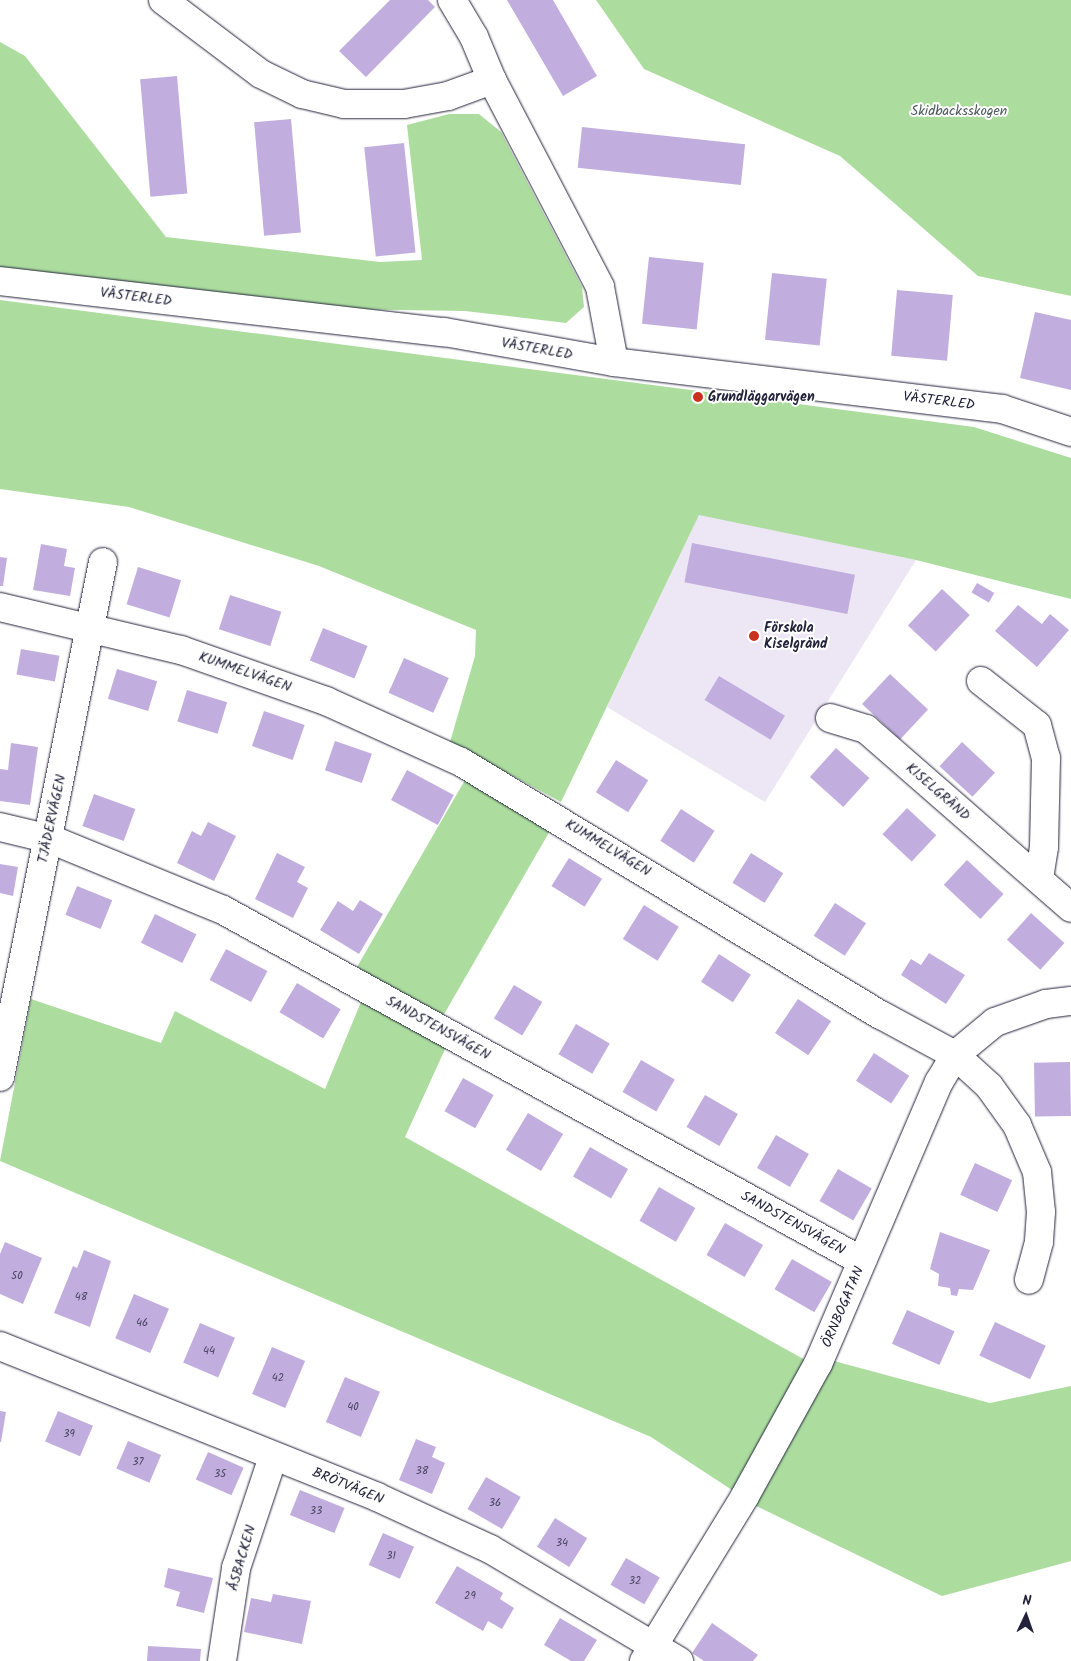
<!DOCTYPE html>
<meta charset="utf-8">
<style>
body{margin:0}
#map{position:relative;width:1071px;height:1661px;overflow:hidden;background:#fff;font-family:Kalam,sans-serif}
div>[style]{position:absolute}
.built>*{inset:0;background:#ede7f5}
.green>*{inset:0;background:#acdd9e;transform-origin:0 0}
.building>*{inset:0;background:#c2aede;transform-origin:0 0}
.roads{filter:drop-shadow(0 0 1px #22223b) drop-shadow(0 0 1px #22223b)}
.minor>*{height:28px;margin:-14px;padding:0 14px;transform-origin:14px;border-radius:14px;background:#fff}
.dots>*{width:14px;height:14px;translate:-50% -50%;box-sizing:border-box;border:2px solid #fff;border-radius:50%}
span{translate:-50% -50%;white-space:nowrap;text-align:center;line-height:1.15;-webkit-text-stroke:4px #fff;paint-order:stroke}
.number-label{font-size:11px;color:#4a4564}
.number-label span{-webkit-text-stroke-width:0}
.park-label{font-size:14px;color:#4b5a59}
.street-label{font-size:14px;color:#22223b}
.poi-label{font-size:14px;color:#22223b;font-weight:700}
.left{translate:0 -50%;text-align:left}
.north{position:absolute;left:1001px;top:1591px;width:50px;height:50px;-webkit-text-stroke:4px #fff;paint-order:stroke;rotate:3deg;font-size:14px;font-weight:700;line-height:20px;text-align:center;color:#22223b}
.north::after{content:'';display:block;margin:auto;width:18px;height:22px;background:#22223b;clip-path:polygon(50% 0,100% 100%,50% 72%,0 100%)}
</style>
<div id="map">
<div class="built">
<div style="clip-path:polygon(699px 514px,916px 560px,765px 802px,607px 707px)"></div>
</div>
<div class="green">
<div style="clip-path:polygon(596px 0,1071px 0,1071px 296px,978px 276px,840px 156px,644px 69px)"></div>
<div style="clip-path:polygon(0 42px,25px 56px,166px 237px,380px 262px,422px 260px,407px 125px,449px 114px,479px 114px,501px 132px,582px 287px,584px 307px,566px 323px,465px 311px,206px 307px,0 285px)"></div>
<div style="clip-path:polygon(0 300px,974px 427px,1071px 458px,1071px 599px,916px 560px,699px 515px,561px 802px,450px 742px,475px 656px,476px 630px,319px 566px,129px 507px,0 489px)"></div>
<div style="left:465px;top:780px;width:99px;height:216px;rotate:30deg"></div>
<div style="clip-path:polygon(31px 999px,161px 1043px,175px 1011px,325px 1089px,361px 1002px,446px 1047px,405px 1137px,807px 1361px,735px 1492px,651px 1437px,0 1161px)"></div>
<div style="clip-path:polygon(834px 1361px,990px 1403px,1071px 1386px,1071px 1561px,942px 1596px,754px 1505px)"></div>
</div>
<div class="building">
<div style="clip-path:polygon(390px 0,428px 0,435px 7px,366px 77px,339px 51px)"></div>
<div style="clip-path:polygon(507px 0,553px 0,597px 76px,563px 96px)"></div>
<div style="left:177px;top:76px;width:118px;height:37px;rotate:85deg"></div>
<div style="left:291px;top:119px;width:114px;height:37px;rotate:85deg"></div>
<div style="left:582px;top:127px;width:164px;height:41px;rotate:6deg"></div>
<div style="left:404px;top:143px;width:110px;height:40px;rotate:84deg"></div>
<div style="left:649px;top:257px;width:55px;height:67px;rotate:6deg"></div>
<div style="left:772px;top:273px;width:55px;height:67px;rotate:6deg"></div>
<div style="left:897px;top:290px;width:56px;height:66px;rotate:5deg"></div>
<div style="clip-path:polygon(1035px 312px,1071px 320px,1071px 390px,1020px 378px)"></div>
<div style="left:692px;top:543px;width:166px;height:40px;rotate:11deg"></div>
<div style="clip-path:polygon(41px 544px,67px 549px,64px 566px,75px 568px,70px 596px,33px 590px)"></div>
<div style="clip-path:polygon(0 557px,7px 558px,3px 586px,0 586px)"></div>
<div style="left:138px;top:567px;width:45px;height:39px;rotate:17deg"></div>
<div style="left:977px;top:583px;width:20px;height:11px;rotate:30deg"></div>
<div style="left:942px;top:589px;width:38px;height:50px;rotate:43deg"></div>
<div style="left:230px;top:595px;width:54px;height:36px;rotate:18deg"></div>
<div style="clip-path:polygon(1018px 605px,1042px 624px,1050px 614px,1069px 630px,1037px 667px,995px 631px)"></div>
<div style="left:323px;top:628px;width:48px;height:35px;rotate:22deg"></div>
<div style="left:21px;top:649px;width:39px;height:26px;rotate:10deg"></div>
<div style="left:404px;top:658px;width:49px;height:38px;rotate:24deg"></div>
<div style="left:117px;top:669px;width:42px;height:31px;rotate:17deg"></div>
<div style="left:890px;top:674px;width:52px;height:41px;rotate:43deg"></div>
<div style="left:719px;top:676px;width:77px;height:28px;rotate:31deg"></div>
<div style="left:187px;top:690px;width:42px;height:33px;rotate:17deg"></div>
<div style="left:264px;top:711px;width:43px;height:37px;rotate:19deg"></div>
<div style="left:335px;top:741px;width:39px;height:31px;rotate:19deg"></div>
<div style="left:962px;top:742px;width:45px;height:33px;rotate:43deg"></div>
<div style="clip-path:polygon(11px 743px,38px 747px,30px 805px,0 801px,0 769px,8px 770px)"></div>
<div style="left:836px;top:748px;width:45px;height:39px;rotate:42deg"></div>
<div style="left:616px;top:760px;width:38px;height:38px;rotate:32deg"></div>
<div style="left:407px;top:770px;width:53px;height:34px;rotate:28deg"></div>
<div style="left:94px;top:794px;width:44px;height:34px;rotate:20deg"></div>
<div style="left:907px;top:808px;width:40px;height:36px;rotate:43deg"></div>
<div style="left:681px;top:809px;width:40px;height:38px;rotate:33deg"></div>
<div style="clip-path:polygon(208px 822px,236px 836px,214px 881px,177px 863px,192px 831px,201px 836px)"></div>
<div style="clip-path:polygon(277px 853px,305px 867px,297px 882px,308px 888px,293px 918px,255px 899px)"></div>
<div style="left:751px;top:853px;width:38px;height:35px;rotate:32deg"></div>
<div style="left:569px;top:858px;width:39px;height:33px;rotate:32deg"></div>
<div style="left:967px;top:860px;width:50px;height:34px;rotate:43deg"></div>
<div style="clip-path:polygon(0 864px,18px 867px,13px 896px,0 893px)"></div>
<div style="left:77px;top:886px;width:38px;height:31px;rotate:22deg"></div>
<div style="clip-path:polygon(360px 900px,383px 914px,359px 954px,320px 930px,338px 901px,353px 911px)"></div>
<div style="left:835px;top:903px;width:37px;height:39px;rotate:33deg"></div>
<div style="left:644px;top:905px;width:41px;height:40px;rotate:32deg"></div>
<div style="left:1031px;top:913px;width:45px;height:36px;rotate:42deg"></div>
<div style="left:155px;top:914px;width:46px;height:32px;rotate:26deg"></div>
<div style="left:226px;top:949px;width:47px;height:35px;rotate:28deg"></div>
<div style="clip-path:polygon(929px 953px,965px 975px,946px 1004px,901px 975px,911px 959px,921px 965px)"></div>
<div style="left:719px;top:954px;width:38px;height:33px;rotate:33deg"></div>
<div style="left:297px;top:983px;width:51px;height:34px;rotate:31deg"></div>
<div style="left:514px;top:985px;width:33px;height:39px;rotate:31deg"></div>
<div style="left:798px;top:999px;width:40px;height:41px;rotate:34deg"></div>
<div style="left:576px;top:1024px;width:39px;height:35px;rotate:30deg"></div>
<div style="left:874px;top:1053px;width:42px;height:33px;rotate:33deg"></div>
<div style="left:641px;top:1060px;width:39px;height:37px;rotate:30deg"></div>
<div style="left:1070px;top:1062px;width:54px;height:36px;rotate:89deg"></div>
<div style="left:463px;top:1078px;width:35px;height:38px;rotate:29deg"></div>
<div style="left:705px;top:1095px;width:38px;height:37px;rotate:30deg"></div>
<div style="left:528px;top:1113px;width:41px;height:43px;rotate:31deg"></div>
<div style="left:776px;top:1135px;width:38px;height:38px;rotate:30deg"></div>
<div style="left:590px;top:1147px;width:44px;height:34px;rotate:30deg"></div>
<div style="left:975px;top:1163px;width:41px;height:35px;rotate:25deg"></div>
<div style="left:838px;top:1169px;width:39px;height:37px;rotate:30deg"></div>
<div style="left:659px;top:1187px;width:42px;height:39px;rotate:30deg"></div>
<div style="left:725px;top:1223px;width:44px;height:37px;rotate:30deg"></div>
<div style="clip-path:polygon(940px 1232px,990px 1250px,973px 1290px,959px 1289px,957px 1296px,951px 1295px,950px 1288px,938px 1286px,939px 1274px,930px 1269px)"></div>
<div style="clip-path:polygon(5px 1242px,42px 1258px,23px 1304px,0 1294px,0 1254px)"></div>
<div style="clip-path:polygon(84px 1250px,111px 1261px,90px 1327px,54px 1313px,73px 1266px,77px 1268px)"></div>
<div style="left:792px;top:1259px;width:46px;height:35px;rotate:30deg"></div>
<div style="left:134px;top:1294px;width:38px;height:48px;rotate:23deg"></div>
<div style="left:907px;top:1310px;width:52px;height:37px;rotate:24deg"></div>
<div style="left:995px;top:1322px;width:56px;height:37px;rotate:25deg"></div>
<div style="left:200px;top:1323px;width:38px;height:43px;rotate:23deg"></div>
<div style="left:272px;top:1347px;width:36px;height:51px;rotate:23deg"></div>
<div style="left:345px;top:1377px;width:38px;height:49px;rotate:23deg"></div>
<div style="clip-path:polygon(0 1411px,6px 1412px,1px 1442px,0 1442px)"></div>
<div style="left:58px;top:1411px;width:38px;height:33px;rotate:23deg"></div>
<div style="clip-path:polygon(416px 1439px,436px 1447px,432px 1457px,445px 1463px,432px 1494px,399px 1480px)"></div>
<div style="left:128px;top:1441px;width:36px;height:30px;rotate:23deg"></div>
<div style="left:208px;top:1452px;width:39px;height:30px;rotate:24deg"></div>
<div style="left:486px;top:1477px;width:40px;height:37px;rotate:30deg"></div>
<div style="left:300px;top:1490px;width:48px;height:27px;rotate:22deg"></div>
<div style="left:555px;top:1518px;width:38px;height:34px;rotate:32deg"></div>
<div style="left:383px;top:1533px;width:34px;height:35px;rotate:24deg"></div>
<div style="left:626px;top:1558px;width:39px;height:31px;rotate:30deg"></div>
<div style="clip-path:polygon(457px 1566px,503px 1593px,500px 1599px,514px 1608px,502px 1629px,488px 1621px,483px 1631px,435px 1603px)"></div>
<div style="clip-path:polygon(168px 1568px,213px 1578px,204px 1613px,176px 1606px,180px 1592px,164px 1587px)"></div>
<div style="clip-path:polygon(273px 1594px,311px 1601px,302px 1644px,244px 1632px,251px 1598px,271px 1602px)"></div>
<div style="clip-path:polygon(560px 1618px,597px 1640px,584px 1661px,571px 1661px,544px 1645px)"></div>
<div style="clip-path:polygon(712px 1623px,758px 1655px,753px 1661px,704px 1661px,692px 1653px)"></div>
<div style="clip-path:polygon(148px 1646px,201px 1649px,200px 1661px,147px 1661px)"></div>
</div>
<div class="roads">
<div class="minor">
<div style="left:163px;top:0;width:123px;rotate:37.1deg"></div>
<div style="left:261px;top:74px;width:46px;rotate:26deg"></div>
<div style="left:302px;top:94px;width:43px;rotate:13.4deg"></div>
<div style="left:344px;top:104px;width:60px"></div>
<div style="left:404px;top:104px;width:45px;rotate:-10.3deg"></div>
<div style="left:448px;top:96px;width:47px;rotate:-20deg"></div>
<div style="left:452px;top:0;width:43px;rotate:59.3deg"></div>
<div style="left:474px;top:37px;width:47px;rotate:67.3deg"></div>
<div style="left:492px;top:80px;width:233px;rotate:62.4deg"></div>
<div style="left:600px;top:287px;width:76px;rotate:79.4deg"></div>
<div style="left:0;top:281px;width:447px;rotate:6.6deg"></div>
<div style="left:444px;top:332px;width:173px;rotate:10deg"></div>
<div style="left:614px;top:362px;width:391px;rotate:6.9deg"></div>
<div style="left:1002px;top:409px;width:73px;rotate:18.4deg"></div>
<div style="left:0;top:607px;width:186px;rotate:13.4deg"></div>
<div style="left:181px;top:650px;width:154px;rotate:19.4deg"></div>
<div style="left:326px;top:701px;width:148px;rotate:24.3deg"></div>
<div style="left:461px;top:762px;width:490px;rotate:31.1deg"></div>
<div style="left:881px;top:1015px;width:84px;rotate:28.4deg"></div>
<div style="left:955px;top:1055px;width:46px;rotate:42.4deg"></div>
<div style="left:989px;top:1086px;width:48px;rotate:54.3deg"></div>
<div style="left:1017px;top:1125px;width:51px;rotate:66.9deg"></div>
<div style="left:1037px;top:1172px;width:40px;rotate:84.3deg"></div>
<div style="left:1041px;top:1212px;width:30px;rotate:94deg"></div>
<div style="left:1039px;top:1242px;width:39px;rotate:105deg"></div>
<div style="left:981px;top:681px;width:71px;rotate:38.2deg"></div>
<div style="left:1037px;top:725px;width:34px;rotate:75deg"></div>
<div style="left:1046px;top:758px;width:89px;rotate:91.3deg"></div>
<div style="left:1044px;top:847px;width:32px;rotate:99deg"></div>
<div style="left:830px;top:718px;width:38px;rotate:17deg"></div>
<div style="left:866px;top:729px;width:272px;rotate:41.1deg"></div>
<div style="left:0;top:827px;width:51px;rotate:13.5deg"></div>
<div style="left:50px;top:839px;width:187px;rotate:22.3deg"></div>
<div style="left:223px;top:910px;width:729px;rotate:28.78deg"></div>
<div style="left:0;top:1077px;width:525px;rotate:-78.69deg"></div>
<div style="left:0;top:1346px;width:406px;rotate:21.8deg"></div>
<div style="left:377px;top:1497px;width:124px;rotate:24.7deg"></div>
<div style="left:490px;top:1549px;width:220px;rotate:30.7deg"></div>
<div style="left:222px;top:1661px;width:94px;rotate:-81.4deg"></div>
<div style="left:236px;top:1568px;width:117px;rotate:-71.6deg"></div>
<div style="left:644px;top:1661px;width:193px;rotate:-58.5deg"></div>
<div style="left:745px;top:1496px;width:151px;rotate:-61.1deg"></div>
<div style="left:818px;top:1364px;width:307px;rotate:-66.8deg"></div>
<div style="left:939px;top:1082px;width:31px;rotate:-59deg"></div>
<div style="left:955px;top:1055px;width:52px;rotate:-39.5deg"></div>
<div style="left:995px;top:1022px;width:54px;rotate:-19.4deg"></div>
<div style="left:1046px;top:1004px;width:25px;rotate:-7deg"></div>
</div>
</div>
<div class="dots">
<div style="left:698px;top:397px;background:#c8321e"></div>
<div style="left:754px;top:636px;background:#c8321e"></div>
</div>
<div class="number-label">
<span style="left:17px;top:1276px">50</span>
<span style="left:81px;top:1297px">48</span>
<span style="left:142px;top:1323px">46</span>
<span style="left:209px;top:1351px">44</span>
<span style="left:278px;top:1378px">42</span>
<span style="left:353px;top:1407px">40</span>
<span style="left:69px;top:1434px">39</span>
<span style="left:138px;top:1462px">37</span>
<span style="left:422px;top:1471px">38</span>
<span style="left:220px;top:1474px">35</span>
<span style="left:495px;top:1503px">36</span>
<span style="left:316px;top:1511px">33</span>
<span style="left:562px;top:1543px">34</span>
<span style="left:391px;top:1556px">31</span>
<span style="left:635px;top:1581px">32</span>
<span style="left:470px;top:1596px">29</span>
</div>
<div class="park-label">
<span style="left:959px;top:111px">Skidbacksskogen</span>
</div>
<div class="street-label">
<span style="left:136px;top:297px;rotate:7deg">VÄSTERLED</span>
<span style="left:537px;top:349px;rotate:10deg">VÄSTERLED</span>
<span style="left:939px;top:401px;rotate:7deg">VÄSTERLED</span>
<span style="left:245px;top:672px;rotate:19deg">KUMMELVÄGEN</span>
<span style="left:938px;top:792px;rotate:41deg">KISELGRÄND</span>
<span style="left:52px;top:819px;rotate:-78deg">TJÄDERVÄGEN</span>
<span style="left:608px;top:848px;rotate:31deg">KUMMELVÄGEN</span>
<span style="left:438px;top:1028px;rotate:29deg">SANDSTENSVÄGEN</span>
<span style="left:793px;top:1223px;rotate:29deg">SANDSTENSVÄGEN</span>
<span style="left:843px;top:1307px;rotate:-67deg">ÖRNBOGATAN</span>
<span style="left:348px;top:1486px;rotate:22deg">BRÖTVÄGEN</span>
<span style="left:242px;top:1558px;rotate:-74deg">ÅSBACKEN</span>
</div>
<div class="poi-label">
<span class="left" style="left:708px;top:397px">Grundläggarvägen</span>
<span class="left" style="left:764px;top:636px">Förskola<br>Kiselgränd</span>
</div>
<div class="north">N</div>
</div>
